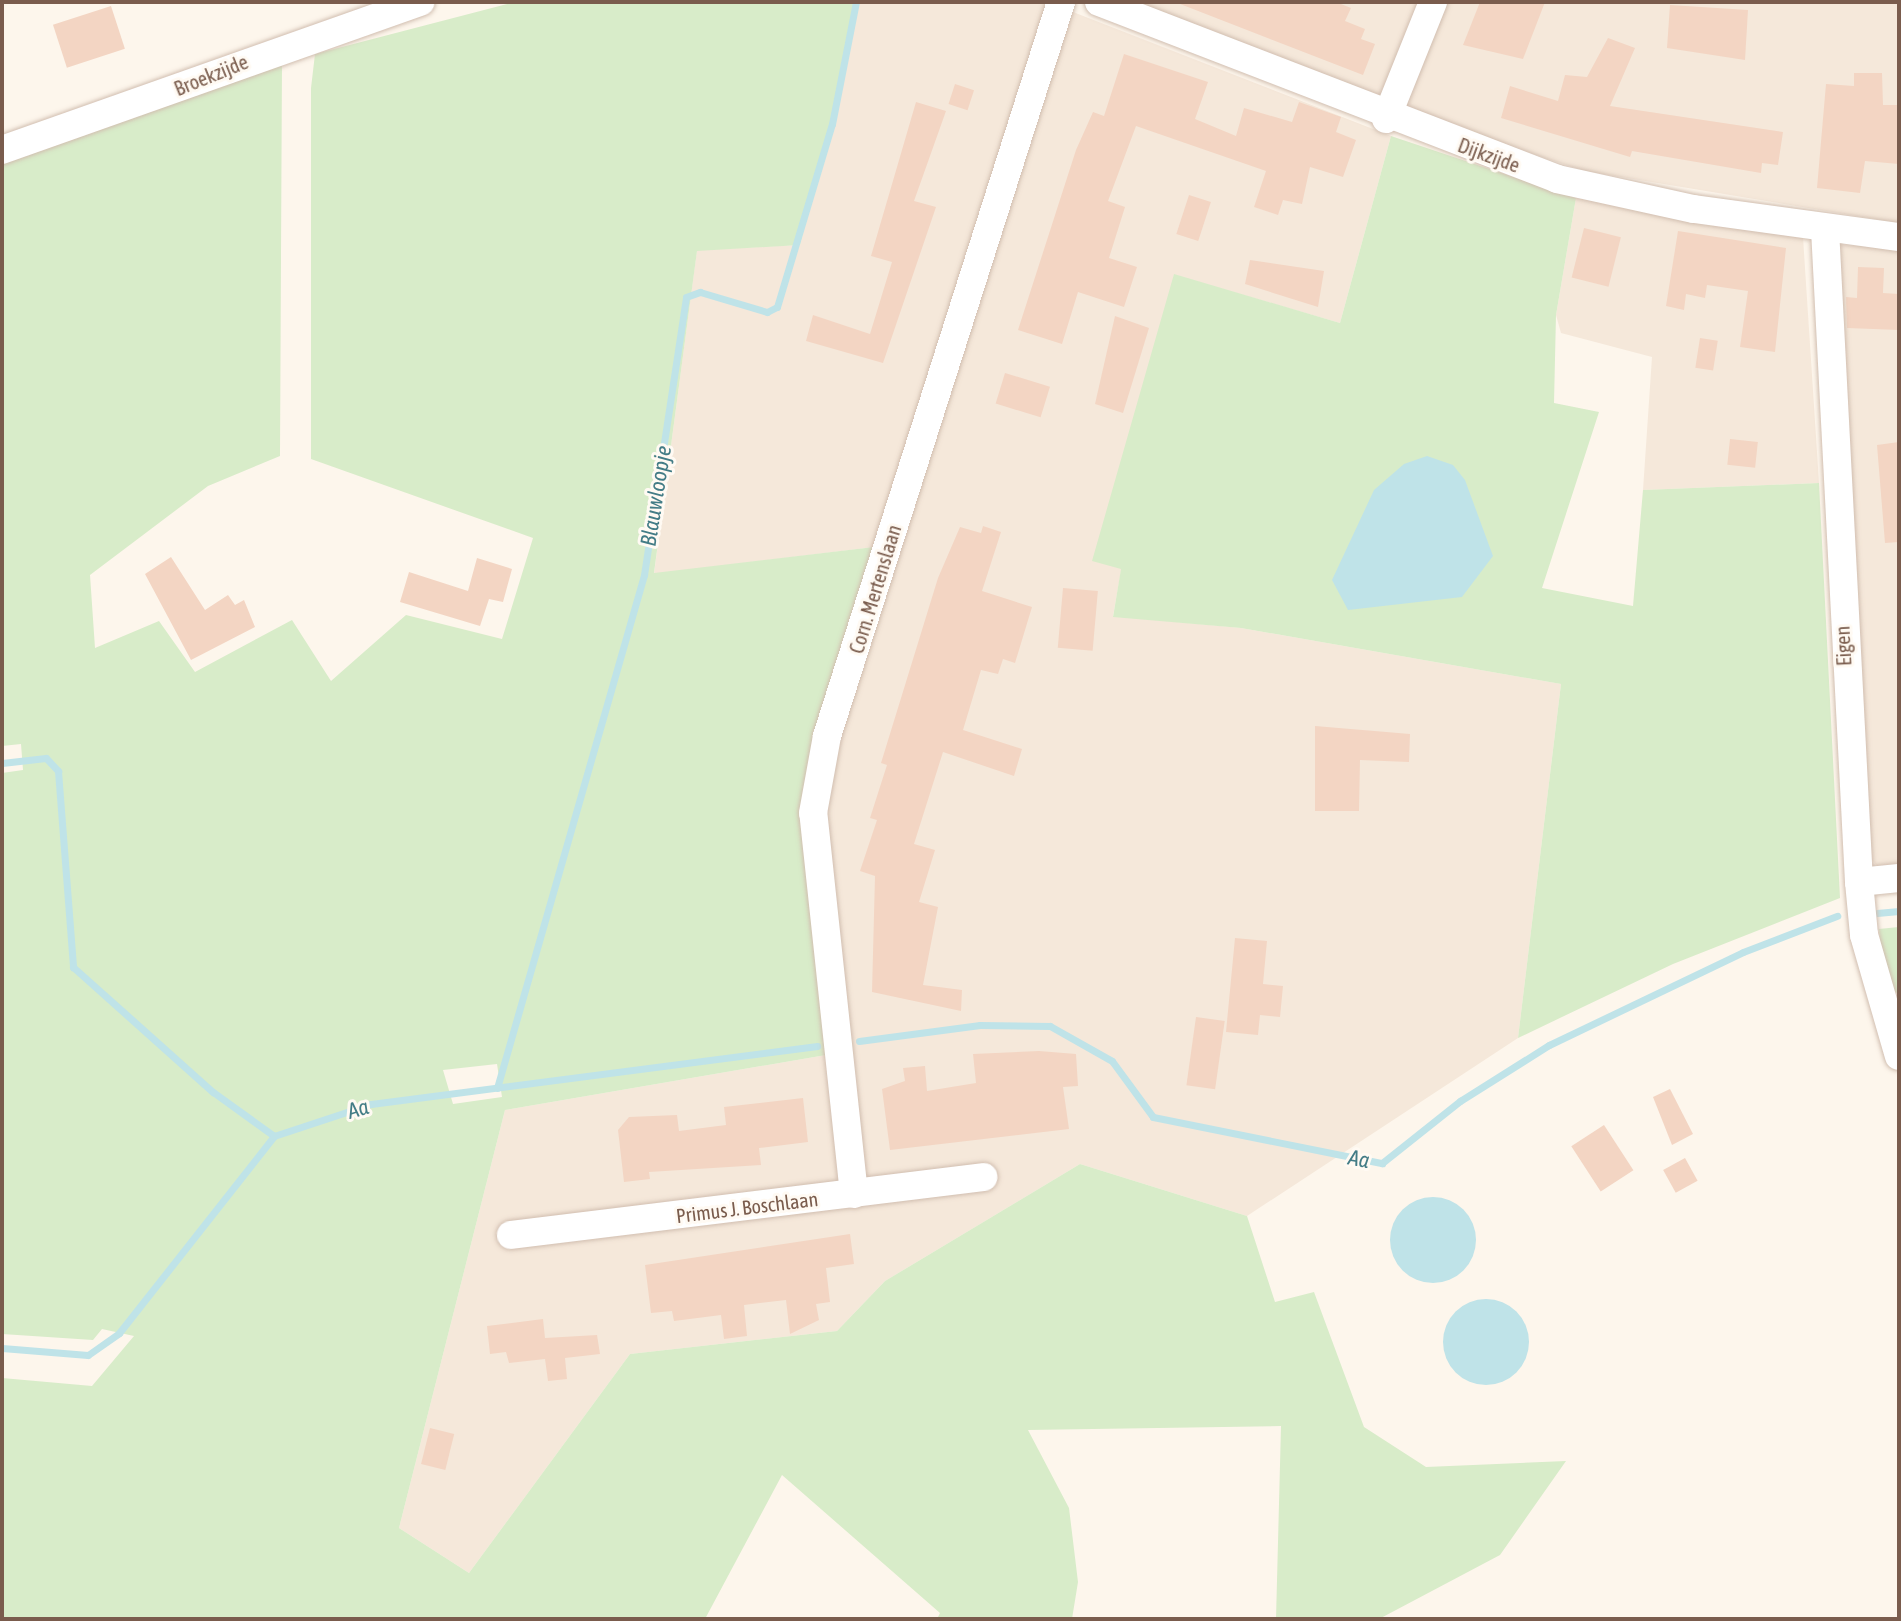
<!DOCTYPE html>
<style>
body{margin:0}
#map{position:relative;width:1901px;height:1621px;overflow:hidden;background:#fdf6ec;font-family:"Asap Condensed",sans-serif}
div>[style]{position:absolute}
.residential>*{inset:0;background:#f5e8da}
.green>*{inset:0;background:#d8ecc9}
.water>*{inset:0;background:#bfe3e8}
.round{border-radius:50%}
.stream>*{height:7px;margin:-3.5px;padding:0 3.5px;transform-origin:3.5px;border-radius:3.5px;background:#bfe3e8}
.building>*{inset:0;background:#f3d5c3;transform-origin:0 0}
.roads{filter:drop-shadow(0 0 2px #d1beb0) drop-shadow(0 0 2px #d1beb0)}
.minor>*{height:28px;margin:-14px;padding:0 14px;transform-origin:14px;border-radius:14px;background:#fff}
span{translate:-50% -50%;white-space:nowrap;text-align:center;line-height:1.15;-webkit-text-stroke:6px #fffaf3;paint-order:stroke}
.street-label{font-size:20px;color:#7a5c4d}
.water-label{font-size:22px;color:#437c86;font-style:italic}
.frame{position:absolute;inset:0;border:4px solid #7a5c4d;pointer-events:none}
</style>
<div id="map">
<div class="residential">
<div style="clip-path:polygon(860px 2px,1050px 2px,874px 547px,654px 574px,697px 250px,800px 245px)"></div>
<div style="clip-path:polygon(1120px 2px,1899px 2px,1899px 223px,1585px 171px,1418px 117px)"></div>
<div style="clip-path:polygon(1073px 12px,1391px 136px,1340px 323px,1174px 275px,1113px 616px,1241px 628px,1561px 684px,1518px 1038px,1247px 1216px,1080px 1164px,885px 1281px,837px 1331px,630px 1354px,469px 1573px,399px 1528px,505px 1110px,826px 1055px,824px 816px,838px 737px,1064px 22px)"></div>
<div style="clip-path:polygon(1576px 198px,1803px 237px,1819px 483px,1643px 490px,1652px 357px,1561px 333px,1556px 315px)"></div>
<div style="clip-path:polygon(1840px 245px,1899px 248px,1899px 868px,1880px 869px,1869px 857px)"></div>
</div>
<div class="green">
<div style="clip-path:polygon(evenodd,515px 2px,860px 2px,800px 245px,697px 251px,654px 573px,874px 547px,817px 731px,826px 1055px,505px 1110px,399px 1528px,469px 1573px,630px 1354px,837px 1331px,885px 1281px,1080px 1164px,1247px 1216px,1275px 1302px,1314px 1292px,1364px 1427px,1426px 1467px,1566px 1461px,1500px 1555px,1379px 1619px,1276px 1619px,1281px 1426px,1028px 1430px,1069px 1508px,1078px 1582px,1072px 1619px,937px 1619px,940px 1613px,782px 1475px,705px 1619px,2px 1619px,2px 1378px,92px 1386px,134px 1336px,102px 1329px,93px 1340px,2px 1334px,2px 773px,23px 770px,21px 744px,2px 746px,2px 159px,282px 62px,280px 456px,208px 486px,90px 575px,95px 648px,159px 621px,195px 672px,292px 620px,331px 681px,406px 615px,502px 639px,533px 538px,311px 459px,311px 88px,315px 54px,515px 2px,497px 1064px,502px 1097px,453px 1104px,443px 1070px,497px 1064px)"></div>
<div style="clip-path:polygon(1391px 136px,1576px 198px,1556px 315px,1554px 403px,1599px 412px,1542px 588px,1633px 606px,1643px 490px,1819px 483px,1840px 898px,1673px 964px,1518px 1038px,1561px 684px,1241px 628px,1113px 617px,1121px 569px,1092px 561px,1174px 274px,1340px 323px)"></div>
<div style="clip-path:polygon(1899px 927px,1899px 995px,1884px 982px,1879px 929px)"></div>
</div>
<div class="water">
<div style="clip-path:polygon(1427px 456px,1453px 465px,1465px 480px,1493px 556px,1462px 597px,1348px 610px,1332px 580px,1374px 490px,1404px 464px)"></div>
<div class="round" style="left:1390px;top:1197px;width:86px;height:86px"></div>
<div class="round" style="left:1443px;top:1299px;width:86px;height:86px"></div>
</div>
<div class="stream">
<div style="left:2px;top:763px;width:44px;rotate:-6.5deg"></div>
<div style="left:46px;top:758px;width:18px;rotate:47deg"></div>
<div style="left:58px;top:771px;width:197px;rotate:85.6deg"></div>
<div style="left:73px;top:967px;width:188px;rotate:41.8deg"></div>
<div style="left:213px;top:1092px;width:75px;rotate:35.8deg"></div>
<div style="left:1877px;top:913px;width:22px;rotate:-5deg"></div>
<div style="left:859px;top:1041px;width:122px;rotate:-7.5deg"></div>
<div style="left:980px;top:1025px;width:70px;rotate:0.8deg"></div>
<div style="left:1050px;top:1026px;width:71px;rotate:29.4deg"></div>
<div style="left:1112px;top:1061px;width:69px;rotate:53.8deg"></div>
<div style="left:1153px;top:1117px;width:234px;rotate:11.4deg"></div>
<div style="left:1382px;top:1163px;width:100px;rotate:-38.5deg"></div>
<div style="left:1460px;top:1101px;width:105px;rotate:-32.2deg"></div>
<div style="left:1549px;top:1045px;width:215px;rotate:-25.6deg"></div>
<div style="left:1743px;top:952px;width:101px;rotate:-21deg"></div>
<div style="left:497px;top:1088px;width:534px;rotate:-74.01deg"></div>
<div style="left:644px;top:575px;width:281px;rotate:-81.4deg"></div>
<div style="left:686px;top:297px;width:15px;rotate:-20deg"></div>
<div style="left:700px;top:292px;width:70px;rotate:16.6deg"></div>
<div style="left:767px;top:312px;width:11px;rotate:-27deg"></div>
<div style="left:777px;top:307px;width:191px;rotate:-73.3deg"></div>
<div style="left:832px;top:124px;width:124px;rotate:-78.9deg"></div>
<div style="left:2px;top:1348px;width:86px;rotate:4.7deg"></div>
<div style="left:88px;top:1355px;width:38px;rotate:-35deg"></div>
<div style="left:119px;top:1333px;width:251px;rotate:-51.8deg"></div>
<div style="left:274px;top:1136px;width:102px;rotate:-18.3deg"></div>
<div style="left:371px;top:1104px;width:450px;rotate:-7.4deg"></div>
</div>
<div class="building">
<div style="clip-path:polygon(1175px 2px,1336px 2px,1351px 8px,1345px 21px,1365px 29px,1361px 39px,1375px 44px,1363px 75px)"></div>
<div style="clip-path:polygon(1480px 2px,1545px 2px,1523px 59px,1463px 45px)"></div>
<div style="clip-path:polygon(1670px 5px,1748px 10px,1745px 60px,1667px 48px)"></div>
<div style="left:111px;top:6px;width:45px;height:61px;rotate:72deg"></div>
<div style="clip-path:polygon(1608px 38px,1635px 48px,1610px 106px,1783px 132px,1778px 165px,1762px 163px,1761px 173px,1632px 151px,1630px 157px,1501px 118px,1510px 86px,1558px 101px,1565px 75px,1587px 77px)"></div>
<div style="clip-path:polygon(1124px 54px,1208px 82px,1195px 119px,1236px 136px,1244px 108px,1292px 122px,1299px 102px,1341px 117px,1336px 132px,1356px 140px,1343px 177px,1310px 167px,1302px 204px,1283px 200px,1278px 215px,1254px 207px,1266px 171px,1136px 126px,1108px 201px,1125px 207px,1109px 258px,1137px 267px,1124px 307px,1078px 292px,1062px 344px,1018px 330px,1076px 150px,1093px 112px,1104px 116px)"></div>
<div style="clip-path:polygon(1854px 73px,1882px 73px,1883px 105px,1899px 105px,1899px 164px,1865px 161px,1860px 193px,1817px 188px,1826px 84px,1854px 86px)"></div>
<div style="left:955px;top:84px;width:20px;height:21px;rotate:18deg"></div>
<div style="clip-path:polygon(916px 102px,946px 111px,914px 201px,936px 207px,883px 363px,806px 341px,813px 315px,870px 334px,892px 262px,871px 256px)"></div>
<div style="left:1189px;top:195px;width:23px;height:41px;rotate:18deg"></div>
<div style="left:1584px;top:228px;width:38px;height:51px;rotate:14deg"></div>
<div style="clip-path:polygon(1678px 231px,1786px 248px,1775px 352px,1740px 347px,1748px 291px,1707px 285px,1705px 298px,1686px 294px,1684px 310px,1666px 306px)"></div>
<div style="clip-path:polygon(1250px 260px,1324px 271px,1318px 307px,1245px 284px)"></div>
<div style="clip-path:polygon(1858px 267px,1884px 268px,1883px 293px,1899px 294px,1899px 330px,1847px 328px,1846px 297px,1857px 298px)"></div>
<div style="clip-path:polygon(1115px 316px,1149px 328px,1123px 413px,1095px 404px)"></div>
<div style="left:1700px;top:338px;width:18px;height:30px;rotate:9deg"></div>
<div style="left:1005px;top:373px;width:47px;height:32px;rotate:17deg"></div>
<div style="left:1730px;top:439px;width:28px;height:26px;rotate:6deg"></div>
<div style="clip-path:polygon(1899px 442px,1899px 542px,1885px 543px,1877px 445px)"></div>
<div style="clip-path:polygon(983px 526px,1001px 532px,982px 591px,1032px 607px,1015px 663px,1003px 659px,998px 674px,981px 670px,963px 730px,1022px 749px,1014px 776px,943px 752px,914px 844px,935px 850px,919px 902px,938px 907px,923px 985px,962px 990px,961px 1011px,872px 992px,875px 876px,860px 871px,877px 820px,870px 818px,887px 765px,881px 763px,938px 578px,960px 527px,981px 533px)"></div>
<div style="clip-path:polygon(171px 557px,205px 610px,228px 595px,235px 605px,244px 600px,255px 627px,191px 660px,145px 574px)"></div>
<div style="clip-path:polygon(477px 558px,512px 569px,503px 602px,489px 599px,480px 626px,400px 602px,409px 572px,468px 591px)"></div>
<div style="left:1063px;top:588px;width:35px;height:60px;rotate:5deg"></div>
<div style="clip-path:polygon(1315px 726px,1410px 734px,1409px 762px,1360px 760px,1359px 811px,1315px 811px)"></div>
<div style="clip-path:polygon(1235px 938px,1267px 941px,1263px 984px,1283px 986px,1280px 1017px,1260px 1015px,1258px 1035px,1226px 1032px)"></div>
<div style="left:1196px;top:1017px;width:29px;height:69px;rotate:8deg"></div>
<div style="clip-path:polygon(1039px 1051px,1076px 1054px,1078px 1086px,1063px 1087px,1069px 1129px,890px 1150px,882px 1089px,905px 1081px,903px 1068px,925px 1066px,927px 1091px,976px 1083px,973px 1054px)"></div>
<div style="clip-path:polygon(1670px 1089px,1693px 1134px,1672px 1145px,1653px 1097px)"></div>
<div style="clip-path:polygon(803px 1098px,808px 1142px,759px 1148px,761px 1165px,649px 1172px,650px 1179px,624px 1182px,618px 1130px,629px 1117px,677px 1115px,679px 1131px,726px 1125px,724px 1107px)"></div>
<div style="left:1604px;top:1125px;width:54px;height:39px;rotate:57deg"></div>
<div style="left:1685px;top:1158px;width:26px;height:25px;rotate:61deg"></div>
<div style="clip-path:polygon(850px 1234px,854px 1264px,826px 1268px,830px 1302px,816px 1304px,819px 1320px,790px 1334px,786px 1300px,744px 1305px,747px 1336px,724px 1339px,721px 1315px,674px 1321px,672px 1311px,651px 1313px,645px 1265px)"></div>
<div style="clip-path:polygon(543px 1319px,545px 1338px,597px 1335px,600px 1354px,565px 1358px,567px 1379px,548px 1381px,545px 1359px,509px 1363px,506px 1352px,490px 1354px,487px 1326px)"></div>
<div style="left:430px;top:1428px;width:25px;height:37px;rotate:14deg"></div>
</div>
<div class="roads">
<div class="minor">
<div style="left:1099px;top:2px;width:491px;rotate:21.1deg"></div>
<div style="left:1557px;top:179px;width:140px;rotate:12.4deg"></div>
<div style="left:1694px;top:209px;width:207px;rotate:7.8deg"></div>
<div style="left:1386px;top:119px;width:126px;rotate:-68.1deg"></div>
<div style="left:2px;top:150px;width:444px;rotate:-19.5deg"></div>
<div style="left:1825px;top:229px;width:654px;rotate:87.02deg"></div>
<div style="left:1859px;top:882px;width:53px;rotate:84.6deg"></div>
<div style="left:1864px;top:935px;width:126px;rotate:73.9deg"></div>
<div style="left:1859px;top:882px;width:40px;rotate:-5.7deg"></div>
<div style="left:854px;top:1194px;width:383px;rotate:-96.1deg"></div>
<div style="left:813px;top:813px;width:78px;rotate:-79.7deg"></div>
<div style="left:827px;top:736px;width:770px;rotate:-72.32deg"></div>
<div style="left:511px;top:1235px;width:476px;rotate:-7deg"></div>
</div>
</div>
<div class="street-label">
<span style="left:211px;top:75px;rotate:-22deg">Broekzijde</span>
<span style="left:1489px;top:155px;rotate:20deg">Dijkzijde</span>
<span style="left:875px;top:589px;rotate:-73deg">Corn. Mertenslaan</span>
<span style="left:1843px;top:646px;rotate:-93deg">Eigen</span>
<span style="left:747px;top:1207px;rotate:-7deg">Primus J. Boschlaan</span>
</div>
<div class="water-label">
<span style="left:656px;top:496px;rotate:-81deg">Blauwloopje</span>
<span style="left:358px;top:1109px;rotate:-16deg">Aa</span>
<span style="left:1359px;top:1159px;rotate:11deg">Aa</span>
</div>
<div class="frame"></div>
</div>
